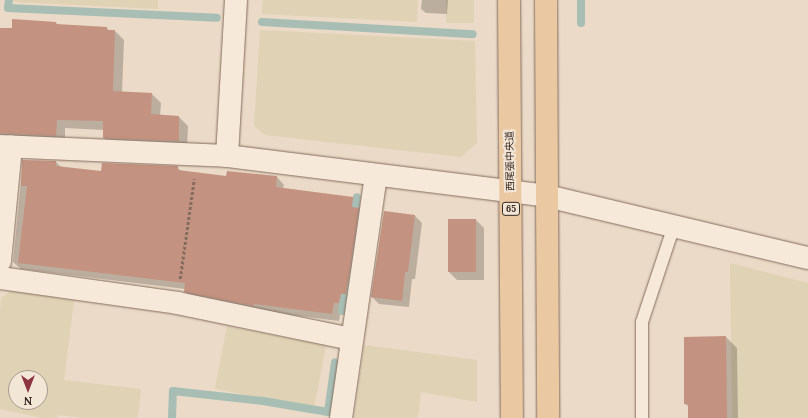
<!DOCTYPE html>
<meta charset="utf-8">
<style>
body{margin:0}
#map{position:relative;width:808px;height:418px;overflow:hidden;background:#eadac7;font-family:Lora,"Noto Sans JP",serif}
div>[style]{position:absolute}
.farmland>*{inset:0;background:#dfd2b5;transform-origin:0 0}
.shadow>*{inset:0;background:#0003}
.stream>*{height:8px;margin:-4px;padding:0 4px;transform-origin:4px;border-radius:4px;background:#a8beb4}
.building>*{inset:0;background:#c49280;transform-origin:0 0}
.path>*{height:2.5px;margin-top:-1.25px;transform-origin:0;background:repeating-linear-gradient(90deg,#846c5e 0 3px,transparent 0 5px)}
.roads{filter:drop-shadow(0 0 1px #846c5e) drop-shadow(0 0 1px #846c5e)}
.service>*{height:12px;margin:-6px;padding:0 6px;transform-origin:6px;border-radius:6px;background:#f6e9d9}
.minor>*{height:22px;margin:-11px;padding:0 11px;transform-origin:11px;border-radius:11px;background:#f6e9d9}
.tertiary>*{height:22px;margin:-11px;padding:0 11px;transform-origin:11px;border-radius:11px;background:#f6e9d9}
.primary>*{height:22px;margin:-11px;padding:0 11px;transform-origin:11px;border-radius:11px;background:#e9c8a2}
span{translate:-50% -50%;white-space:nowrap;text-align:center;line-height:1.15;-webkit-text-stroke:4px #f2e6d6;paint-order:stroke}
.shield-label span{padding:1px 3px;background:#f2e6d6;border:1px solid;border-radius:3px;-webkit-text-stroke-width:0}
.shield-label{font-size:9px;color:#362720;font-weight:700}
.street-label{font-size:10px;color:#362720}
.north{position:absolute;left:8px;top:370px;width:40px;height:40px;box-sizing:border-box;background:#f2e6d6;border:1px solid #a79a8d;border-radius:50%;rotate:180deg;font-size:11px;font-weight:700;line-height:16px;text-align:center;color:#362720}
.north::after{content:'';display:block;margin:auto;width:14px;height:18px;background:#8d3442;clip-path:polygon(50% 0,100% 100%,50% 72%,0 100%)}
</style>
<div id="map">
<div class="farmland">
<div style="clip-path:polygon(14px 0,158px 0,158px 9px,14px 2px)"></div>
<div style="clip-path:polygon(263px 0,418px 0,417px 22px,262px 14px)"></div>
<div style="left:446px;top:0;width:28px;height:23px"></div>
<div style="clip-path:polygon(260px 30px,475px 41px,477px 143px,461px 157px,265px 135px,254px 126px)"></div>
<div style="clip-path:polygon(730px 263px,808px 283px,808px 418px,732px 418px)"></div>
<div style="clip-path:polygon(evenodd,11px 291px,74px 300px,64px 380px,141px 389px,138px 418px,85px 418px,58px 415px,58px 418px,42px 418px,0 409px,0 312px,1px 298px,11px 291px,16px 378px,40px 378px,40px 402px,16px 402px,16px 378px)"></div>
<div style="left:227px;top:326px;width:101px;height:64px;rotate:11deg"></div>
<div style="clip-path:polygon(364px 345px,477px 360px,477px 402px,421px 392px,418px 418px,354px 418px)"></div>
</div>
<div class="shadow">
<div style="clip-path:polygon(422px 0,448px 0,447px 14px,426px 13px,421px 9px)"></div>
<div style="clip-path:polygon(56px 23px,59px 25px,107px 28px,110px 31px,115px 31px,124px 40px,122px 93px,152px 94px,161px 103px,160px 116px,179px 117px,188px 126px,187px 150px,113px 147px,104px 138px,104px 130px,65px 128px,65px 145px,0 147px,0 29px,13px 29px)"></div>
<div style="clip-path:polygon(23px 161px,56px 162px,61px 167px,102px 172px,177px 167px,182px 172px,227px 178px,277px 177px,284px 185px,283px 189px,353px 198px,360px 205px,359px 210px,366px 216px,346px 310px,341px 309px,339px 321px,261px 311px,192px 298px,185px 291px,185px 289px,21px 269px,13px 262px)"></div>
<div style="clip-path:polygon(415px 216px,422px 223px,415px 279px,412px 279px,409px 307px,379px 304px,372px 297px)"></div>
<div style="clip-path:polygon(449px 220px,476px 220px,484px 228px,484px 280px,457px 280px,449px 272px)"></div>
<div style="clip-path:polygon(726px 337px,737px 348px,738px 418px,689px 418px,689px 407px,685px 404px,685px 338px)"></div>
</div>
<div class="stream">
<div style="left:9px;top:0;width:8px;rotate:97deg"></div>
<div style="left:8px;top:8px;width:209px;rotate:2.7deg"></div>
<div style="left:581px;top:0;width:23px;rotate:90deg"></div>
<div style="left:262px;top:22px;width:211px;rotate:3.3deg"></div>
<div style="left:354px;top:218px;width:21px;rotate:-82deg"></div>
<div style="left:342px;top:311px;width:26px;rotate:-83deg"></div>
<div style="left:172px;top:418px;width:27px;rotate:-88deg"></div>
<div style="left:173px;top:391px;width:91px;rotate:6.3deg"></div>
<div style="left:263px;top:401px;width:66px;rotate:9.6deg"></div>
<div style="left:328px;top:412px;width:50px;rotate:-82deg"></div>
</div>
<div class="building">
<div style="clip-path:polygon(12px 19px,56px 22px,56px 24px,107px 27px,107px 30px,115px 30px,113px 91px,152px 93px,151px 114px,179px 116px,179px 141px,103px 138px,103px 121px,57px 120px,56px 136px,0 133px,0 28px,12px 28px)"></div>
<div style="clip-path:polygon(22px 160px,56px 161px,56px 166px,101px 171px,102px 163px,178px 166px,178px 170px,226px 176px,227px 171px,277px 176px,276px 187px,353px 197px,352px 207px,359px 208px,346px 294px,341px 294px,339px 303px,334px 303px,332px 314px,254px 304px,254px 306px,184px 292px,185px 283px,18px 263px,27px 186px,21px 186px)"></div>
<div style="clip-path:polygon(384px 211px,415px 215px,408px 272px,405px 272px,402px 301px,371px 297px)"></div>
<div style="left:448px;top:219px;width:28px;height:53px"></div>
<div style="clip-path:polygon(726px 336px,727px 418px,688px 418px,688px 404px,684px 404px,684px 337px)"></div>
</div>
<div class="path">
<div style="left:180px;top:279px;width:101px;rotate:-82deg"></div>
</div>
<div class="roads">
<div class="service">
<div style="left:642px;top:418px;width:96px;rotate:-90deg"></div>
<div style="left:642px;top:322px;width:101px;rotate:-71.6deg"></div>
</div>
<div class="minor">
<div style="left:0;top:146px;width:227px;rotate:2.5deg"></div>
<div style="left:547px;top:196px;width:268px;rotate:13.4deg"></div>
<div style="left:0;top:261px;width:115px;rotate:-84.5deg"></div>
<div style="left:0;top:278px;width:179px;rotate:8deg"></div>
<div style="left:177px;top:303px;width:178px;rotate:11.7deg"></div>
<div style="left:341px;top:418px;width:245px;rotate:-81.8deg"></div>
</div>
<div class="tertiary">
<div style="left:236px;top:0;width:156px;rotate:93.3deg"></div>
<div style="left:227px;top:156px;width:322px;rotate:7.1deg"></div>
</div>
<div class="primary">
<div style="left:509px;top:0;width:418px;rotate:89.6deg"></div>
<div style="left:546px;top:0;width:418px;rotate:89.7deg"></div>
</div>
</div>
<div class="shield-label">
<span style="left:511px;top:209px">65</span>
</div>
<div class="street-label">
<span style="left:510px;top:161px;rotate:-91deg">西尾張中央道</span>
</div>
<div class="north">N</div>
</div>
